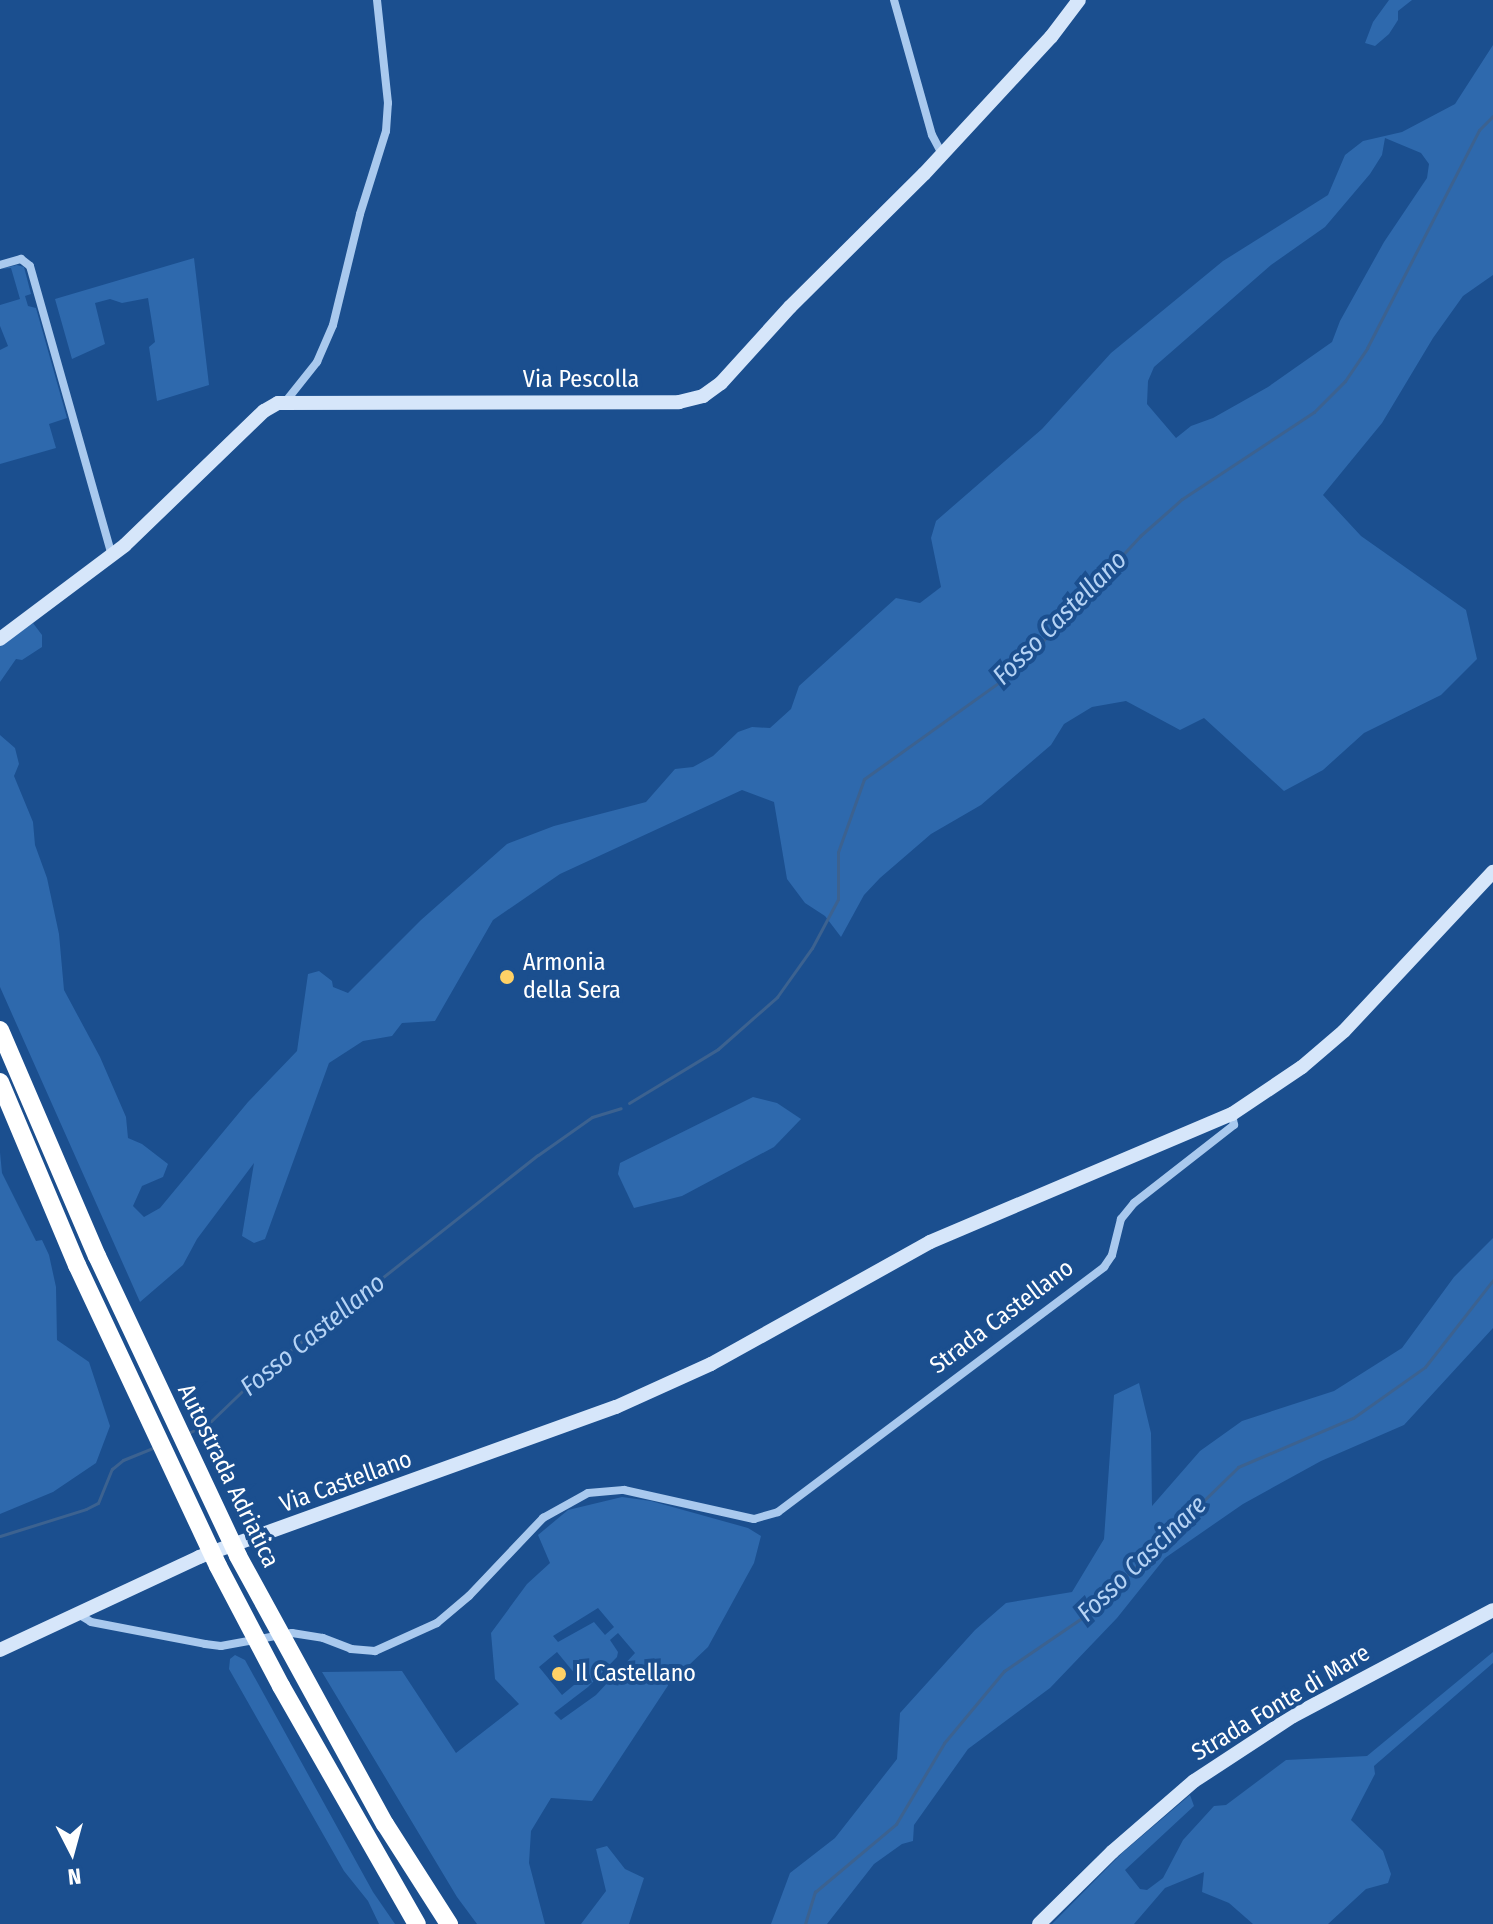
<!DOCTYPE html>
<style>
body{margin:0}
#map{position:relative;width:1493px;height:1924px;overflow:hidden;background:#1b4f8f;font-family:"Fira Sans Condensed",sans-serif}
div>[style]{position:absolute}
.green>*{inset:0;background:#2e69ad}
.stream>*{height:3px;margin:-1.5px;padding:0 1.5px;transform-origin:1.5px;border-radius:1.5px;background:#3c6290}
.street>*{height:8px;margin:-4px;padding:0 4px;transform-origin:4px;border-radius:4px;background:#a9c9ee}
.secondary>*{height:14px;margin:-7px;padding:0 7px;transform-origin:7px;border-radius:7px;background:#d6e6fa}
.highway>*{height:18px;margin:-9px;padding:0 9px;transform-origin:9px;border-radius:9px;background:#fff}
.highway-bridge>*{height:18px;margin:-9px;padding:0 9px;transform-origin:9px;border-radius:9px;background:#fff}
.dots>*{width:22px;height:22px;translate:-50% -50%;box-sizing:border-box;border:4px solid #1b4f8f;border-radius:50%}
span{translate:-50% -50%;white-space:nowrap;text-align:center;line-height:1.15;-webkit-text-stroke:8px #1b4f8f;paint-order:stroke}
.street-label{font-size:24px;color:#fff}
.poi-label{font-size:24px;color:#fff}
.left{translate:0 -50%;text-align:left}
.water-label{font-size:26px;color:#b5d3f5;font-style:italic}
.north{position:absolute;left:32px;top:1812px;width:80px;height:80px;-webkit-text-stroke:6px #1b4f8f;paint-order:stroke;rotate:174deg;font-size:22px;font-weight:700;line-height:32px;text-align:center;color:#fff}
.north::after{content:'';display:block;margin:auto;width:28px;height:36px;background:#fff;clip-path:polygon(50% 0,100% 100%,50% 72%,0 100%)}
</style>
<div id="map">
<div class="green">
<div style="clip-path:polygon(1389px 0,1412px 0,1398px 11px,1398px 20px,1389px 34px,1375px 46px,1365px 43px,1373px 22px)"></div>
<div style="clip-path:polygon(evenodd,1493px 45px,1493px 275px,1463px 296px,1433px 338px,1382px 423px,1323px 495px,1361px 536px,1466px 610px,1477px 659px,1441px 695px,1364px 733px,1323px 770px,1284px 791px,1204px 718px,1180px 730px,1126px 701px,1092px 707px,1064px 724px,1051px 745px,981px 805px,931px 834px,880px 878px,864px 895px,841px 937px,825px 916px,805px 903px,787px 879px,774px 802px,742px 790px,560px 874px,493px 920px,435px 1021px,402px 1023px,392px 1036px,363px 1041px,329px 1063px,265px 1239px,254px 1243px,242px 1236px,254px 1163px,197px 1239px,183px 1265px,140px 1302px,0 987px,0 735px,15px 748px,19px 764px,14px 776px,33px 822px,35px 845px,47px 878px,59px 934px,64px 990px,100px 1057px,126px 1117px,128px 1138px,142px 1144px,168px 1164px,163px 1177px,142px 1186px,133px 1206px,144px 1217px,160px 1208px,248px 1102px,297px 1051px,308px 974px,319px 971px,332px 981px,333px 987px,348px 993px,421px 920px,507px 844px,554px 826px,646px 802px,675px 769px,693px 767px,713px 756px,738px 732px,752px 727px,770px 728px,791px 709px,799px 686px,896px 598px,920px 603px,941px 587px,931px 538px,936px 521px,1042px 429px,1111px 353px,1223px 261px,1328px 195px,1345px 155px,1363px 141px,1402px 132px,1455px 104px,1493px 45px,1385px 138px,1421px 153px,1429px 164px,1427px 178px,1384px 242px,1340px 321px,1332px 342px,1268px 387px,1213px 418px,1191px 426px,1176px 438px,1147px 404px,1148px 381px,1154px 367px,1271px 265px,1325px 227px,1370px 174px,1382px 155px,1385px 138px)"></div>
<div style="clip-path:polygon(194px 258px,209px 385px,157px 401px,149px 347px,155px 342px,148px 298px,122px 303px,110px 299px,95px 303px,105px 344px,72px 359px,55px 299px)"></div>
<div style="clip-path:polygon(17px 265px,24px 267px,31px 294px,25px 296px,28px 306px,36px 308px,67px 418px,49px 424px,56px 448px,0 464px,0 350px,8px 346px,0 326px,0 305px,20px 299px,11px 268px,0 269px)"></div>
<div style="clip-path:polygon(33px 623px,42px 635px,42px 647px,22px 660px,16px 659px,0 682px,0 646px)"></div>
<div style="clip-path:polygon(753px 1097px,777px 1103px,801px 1119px,774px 1147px,682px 1196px,634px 1208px,618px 1174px,620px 1163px)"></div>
<div style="clip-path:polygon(0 1152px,2px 1173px,36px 1241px,42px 1240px,49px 1255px,56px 1287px,57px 1340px,89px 1362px,110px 1426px,96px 1463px,53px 1492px,0 1514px)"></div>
<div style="clip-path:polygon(1493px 1238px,1493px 1328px,1404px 1425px,1321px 1461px,1243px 1504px,1165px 1558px,1117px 1618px,1050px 1688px,968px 1749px,914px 1825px,913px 1841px,902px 1844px,874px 1864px,827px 1924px,771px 1924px,790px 1873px,835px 1838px,897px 1759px,900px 1713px,975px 1630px,1006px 1603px,1072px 1592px,1104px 1539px,1114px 1395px,1139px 1383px,1151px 1433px,1152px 1506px,1200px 1451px,1242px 1421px,1334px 1391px,1402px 1348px,1454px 1277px)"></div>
<div style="clip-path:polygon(evenodd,622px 1497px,651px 1501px,748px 1528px,761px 1536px,754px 1563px,708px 1647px,669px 1684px,592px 1801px,551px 1798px,531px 1831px,529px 1863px,545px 1924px,477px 1924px,457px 1897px,322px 1672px,402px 1671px,456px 1753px,519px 1704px,495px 1679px,491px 1633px,527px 1584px,550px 1563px,538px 1535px,568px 1510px,622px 1497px,598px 1608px,614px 1627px,605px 1635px,594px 1622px,558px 1642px,553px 1636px,598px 1608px,622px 1497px,618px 1633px,635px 1653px,596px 1695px,561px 1720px,554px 1713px,588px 1687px,617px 1657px,618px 1652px,610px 1640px,618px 1633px,622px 1497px,557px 1652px,580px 1680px,562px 1695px,539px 1667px,557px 1652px)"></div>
<div style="clip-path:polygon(1493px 1652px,1493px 1663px,1374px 1766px,1375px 1774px,1351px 1820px,1383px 1851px,1391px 1874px,1388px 1883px,1366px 1889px,1328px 1924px,1253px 1924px,1229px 1903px,1202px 1892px,1204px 1872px,1165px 1888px,1134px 1924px,1052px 1924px,1122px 1853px,1190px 1795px,1194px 1806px,1125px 1870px,1140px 1889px,1147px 1890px,1163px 1878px,1183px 1840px,1214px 1806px,1226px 1805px,1286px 1760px,1367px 1756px)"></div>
<div style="clip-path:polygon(235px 1655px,245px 1660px,373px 1892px,395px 1924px,379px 1924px,368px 1901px,344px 1871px,229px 1669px,230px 1659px)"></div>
<div style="clip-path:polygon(607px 1846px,625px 1869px,644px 1878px,629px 1924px,581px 1924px,606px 1891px,596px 1849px)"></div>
</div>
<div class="stream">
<div style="left:629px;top:1103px;width:104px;rotate:-31.2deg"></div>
<div style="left:718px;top:1049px;width:79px;rotate:-41.4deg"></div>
<div style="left:777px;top:997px;width:60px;rotate:-54.5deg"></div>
<div style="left:812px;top:948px;width:55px;rotate:-62deg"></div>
<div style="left:838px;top:899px;width:47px;rotate:-90deg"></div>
<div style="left:838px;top:852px;width:77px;rotate:-70.4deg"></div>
<div style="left:864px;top:779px;width:187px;rotate:-35.6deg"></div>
<div style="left:1016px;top:670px;width:183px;rotate:-47.2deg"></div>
<div style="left:1140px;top:536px;width:56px;rotate:-41.4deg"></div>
<div style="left:1182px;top:499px;width:158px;rotate:-33.4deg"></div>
<div style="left:1314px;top:412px;width:44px;rotate:-45deg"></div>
<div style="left:1345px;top:381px;width:40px;rotate:-56deg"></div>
<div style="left:1367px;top:348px;width:245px;rotate:-62.8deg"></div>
<div style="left:1479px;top:130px;width:20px;rotate:-45deg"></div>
<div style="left:188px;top:1433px;width:22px;rotate:-24deg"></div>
<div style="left:208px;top:1424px;width:71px;rotate:-43.9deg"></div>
<div style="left:259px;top:1375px;width:355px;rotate:-38.3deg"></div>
<div style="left:538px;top:1155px;width:66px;rotate:-35.1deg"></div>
<div style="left:592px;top:1117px;width:30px;rotate:-17deg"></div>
<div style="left:0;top:1536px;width:90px;rotate:-17.4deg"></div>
<div style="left:86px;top:1509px;width:13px;rotate:-27deg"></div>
<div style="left:98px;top:1503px;width:37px;rotate:-68deg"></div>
<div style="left:112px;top:1469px;width:14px;rotate:-39deg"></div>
<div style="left:123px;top:1460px;width:35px;rotate:-22deg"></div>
<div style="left:805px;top:1924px;width:34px;rotate:-73deg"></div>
<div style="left:815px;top:1892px;width:106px;rotate:-40deg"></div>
<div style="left:896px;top:1824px;width:94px;rotate:-59.3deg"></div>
<div style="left:944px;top:1743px;width:94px;rotate:-50.2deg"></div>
<div style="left:1004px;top:1671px;width:99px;rotate:-34.3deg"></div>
<div style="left:1086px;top:1615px;width:212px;rotate:-44.2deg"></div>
<div style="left:1238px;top:1467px;width:125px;rotate:-23.1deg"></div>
<div style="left:1353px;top:1418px;width:88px;rotate:-35.3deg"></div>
<div style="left:1425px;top:1367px;width:110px;rotate:-52deg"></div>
</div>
<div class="street">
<div style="left:894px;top:0;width:140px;rotate:74.3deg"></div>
<div style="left:932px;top:135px;width:21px;rotate:62deg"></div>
<div style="left:0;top:265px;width:22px;rotate:-16deg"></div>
<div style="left:21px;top:259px;width:11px;rotate:38deg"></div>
<div style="left:30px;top:266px;width:300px;rotate:74.2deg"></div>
<div style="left:286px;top:401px;width:50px;rotate:-51.5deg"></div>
<div style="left:317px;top:362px;width:40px;rotate:-66.6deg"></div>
<div style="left:333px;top:325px;width:114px;rotate:-76.3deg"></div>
<div style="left:360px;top:214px;width:87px;rotate:-72.6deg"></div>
<div style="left:386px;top:131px;width:28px;rotate:-86deg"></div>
<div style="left:388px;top:103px;width:104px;rotate:-96.1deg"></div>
<div style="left:80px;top:1615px;width:13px;rotate:32deg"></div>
<div style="left:91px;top:1622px;width:116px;rotate:10.9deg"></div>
<div style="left:205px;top:1644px;width:16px;rotate:7deg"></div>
<div style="left:221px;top:1646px;width:72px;rotate:-10.4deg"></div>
<div style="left:292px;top:1633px;width:31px;rotate:9deg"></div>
<div style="left:323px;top:1638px;width:30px;rotate:21deg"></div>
<div style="left:351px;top:1649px;width:24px;rotate:5deg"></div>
<div style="left:375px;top:1651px;width:68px;rotate:-24.3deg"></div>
<div style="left:437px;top:1623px;width:42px;rotate:-40.2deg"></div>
<div style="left:469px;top:1596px;width:108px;rotate:-46.5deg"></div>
<div style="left:543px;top:1518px;width:51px;rotate:-29.1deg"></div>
<div style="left:588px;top:1493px;width:36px;rotate:-5deg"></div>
<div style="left:624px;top:1490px;width:133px;rotate:12.6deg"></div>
<div style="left:754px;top:1519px;width:25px;rotate:-16deg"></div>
<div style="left:778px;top:1512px;width:408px;rotate:-36.9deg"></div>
<div style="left:1104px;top:1267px;width:14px;rotate:-56deg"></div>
<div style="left:1112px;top:1255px;width:37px;rotate:-76deg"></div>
<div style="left:1121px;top:1219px;width:21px;rotate:-51deg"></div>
<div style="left:1134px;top:1203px;width:127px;rotate:-38deg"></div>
<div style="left:1234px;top:1125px;width:11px;rotate:-100deg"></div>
</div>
<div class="secondary">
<div style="left:0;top:639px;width:156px;rotate:-36.9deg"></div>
<div style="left:125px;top:545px;width:193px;rotate:-44deg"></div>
<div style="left:264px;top:411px;width:16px;rotate:-30deg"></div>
<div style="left:278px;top:403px;width:401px;rotate:-0.1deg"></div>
<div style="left:679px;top:402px;width:25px;rotate:-14deg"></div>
<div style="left:703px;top:396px;width:22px;rotate:-36deg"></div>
<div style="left:721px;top:383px;width:103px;rotate:-47.8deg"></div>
<div style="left:790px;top:307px;width:189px;rotate:-44.8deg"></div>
<div style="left:924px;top:174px;width:187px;rotate:-47.2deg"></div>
<div style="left:1051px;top:37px;width:46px;rotate:-52.9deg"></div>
<div style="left:0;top:1650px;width:220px;rotate:-25deg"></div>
<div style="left:199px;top:1557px;width:443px;rotate:-19.8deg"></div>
<div style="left:616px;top:1407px;width:104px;rotate:-24.4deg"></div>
<div style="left:711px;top:1364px;width:251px;rotate:-29.1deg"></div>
<div style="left:930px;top:1242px;width:328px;rotate:-23deg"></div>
<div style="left:1232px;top:1114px;width:84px;rotate:-33.9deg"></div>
<div style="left:1302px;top:1067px;width:55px;rotate:-40.6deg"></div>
<div style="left:1344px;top:1031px;width:218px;rotate:-46.9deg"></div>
<div style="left:1039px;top:1924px;width:103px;rotate:-44.6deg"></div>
<div style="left:1112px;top:1852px;width:108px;rotate:-40.9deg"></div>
<div style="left:1194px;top:1781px;width:118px;rotate:-33.3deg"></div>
<div style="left:1293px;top:1716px;width:226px;rotate:-27.9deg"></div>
</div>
<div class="highway">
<div style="left:0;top:1030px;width:246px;rotate:66.8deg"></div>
<div style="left:0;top:1082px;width:199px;rotate:67.2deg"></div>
</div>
<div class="highway-bridge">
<div style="left:97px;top:1256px;width:331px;rotate:64.8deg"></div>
<div style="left:238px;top:1556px;width:306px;rotate:61.3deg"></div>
<div style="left:385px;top:1824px;width:119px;rotate:57.4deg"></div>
<div style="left:77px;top:1265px;width:332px;rotate:64.9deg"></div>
<div style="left:218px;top:1566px;width:136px;rotate:62.3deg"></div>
<div style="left:281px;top:1686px;width:274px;rotate:60.3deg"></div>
</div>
<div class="dots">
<div style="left:507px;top:977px;background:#ffd166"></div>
<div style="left:559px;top:1674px;background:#ffd166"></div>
</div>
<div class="street-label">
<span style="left:581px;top:380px">Via Pescolla</span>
<span style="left:1002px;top:1317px;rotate:-37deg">Strada Castellano</span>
<span style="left:228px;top:1476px;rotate:64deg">Autostrada Adriatica</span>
<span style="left:346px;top:1482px;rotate:-20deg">Via Castellano</span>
<span style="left:1281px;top:1703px;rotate:-31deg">Strada Fonte di Mare</span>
</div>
<div class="poi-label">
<span class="left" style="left:523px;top:977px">Armonia<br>della Sera</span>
<span class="left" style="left:575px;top:1674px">Il Castellano</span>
</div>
<div class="water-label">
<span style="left:1060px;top:618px;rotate:-45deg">Fosso Castellano</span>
<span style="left:313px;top:1335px;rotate:-39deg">Fosso Castellano</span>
<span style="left:1142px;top:1559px;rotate:-44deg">Fosso Cascinare</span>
</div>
<div class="north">N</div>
</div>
